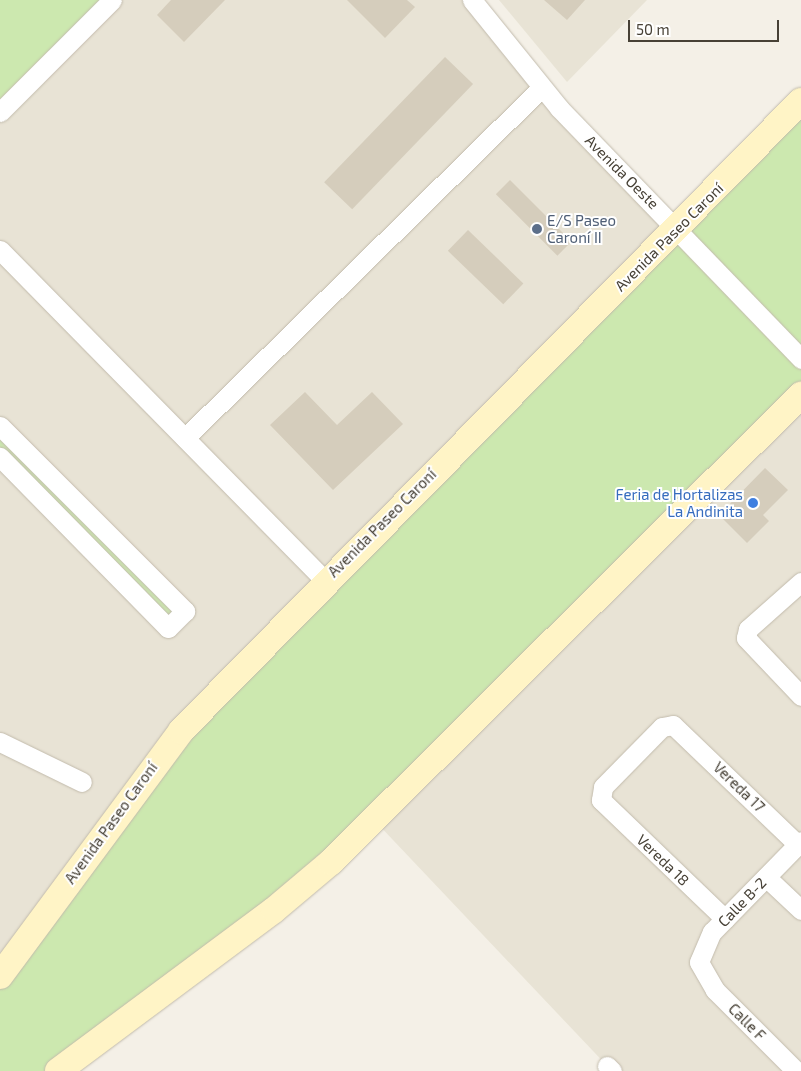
<!DOCTYPE html>
<meta charset="utf-8">
<style>
body{margin:0}
#map{position:relative;width:801px;height:1071px;overflow:hidden;background:#f4f0e7;font-family:"Exo 2",sans-serif}
div>[style]{position:absolute}
.residential>*{inset:0;background:#e8e3d5}
.green>*{inset:0;background:#cce8af}
.building>*{inset:0;background:#d5cdbc;transform-origin:0 0}
.roads{filter:drop-shadow(0 0 1px #c2bbac) drop-shadow(0 0 1px #c2bbac)}
.street>*{height:19px;margin:-9.5px;padding:0 9.5px;transform-origin:9.5px;border-radius:9.5px;background:#fff}
.secondary>*{height:26px;margin:-13px;padding:0 13px;transform-origin:13px;border-radius:13px;background:#fff4c6}
.dots>*{width:14px;height:14px;translate:-50% -50%;box-sizing:border-box;border:2px solid #fff;border-radius:50%}
span{translate:-50% -50%;white-space:nowrap;text-align:center;line-height:1.15;-webkit-text-stroke:4px #fff;paint-order:stroke}
.street-label{font-size:15px;color:#474136}
.service-label{font-size:15px;color:#4e5e75}
.left{translate:0 -50%;text-align:left}
.shop-label{font-size:15px;color:#366cbe}
.right{translate:-100% -50%;text-align:right}
.scale{position:absolute;left:628px;top:20px;width:151px;height:22px;box-sizing:border-box;border:2px solid #474136;border-top:0;padding-left:6px;font-size:15px;line-height:18px;white-space:nowrap;color:#474136;-webkit-text-stroke:4px #fff;paint-order:stroke}
</style>
<div id="map">
<div class="residential">
<div style="clip-path:polygon(0 0,472px 0,678px 228px,0 976px)"></div>
<div style="clip-path:polygon(499px 0,647px 0,567px 82px)"></div>
<div style="clip-path:polygon(801px 395px,801px 1071px,612px 1071px,375px 821px)"></div>
</div>
<div class="green">
<div style="clip-path:polygon(0 0,112px 0,0 112px)"></div>
<div style="clip-path:polygon(801px 101px,801px 395px,439px 758px,58px 1071px,0 1071px,0 976px,122px 807px)"></div>
<div style="clip-path:polygon(0 426px,185px 611px,168px 628px,0 457px)"></div>
</div>
<div class="building">
<div style="clip-path:polygon(171px 0,225px 0,184px 42px,157px 15px)"></div>
<div style="clip-path:polygon(347px 0,407px 0,415px 7px,385px 38px)"></div>
<div style="clip-path:polygon(544px 0,585px 0,567px 20px)"></div>
<div style="left:445px;top:57px;width:39px;height:174px;rotate:44deg"></div>
<div style="left:510px;top:180px;width:87px;height:20px;rotate:45deg"></div>
<div style="left:468px;top:230px;width:77px;height:29px;rotate:44deg"></div>
<div style="clip-path:polygon(305px 392px,337px 425px,372px 392px,403px 424px,333px 490px,270px 425px)"></div>
<div style="clip-path:polygon(765px 468px,788px 490px,763px 515px,769px 521px,747px 543px,719px 515px)"></div>
</div>
<div class="roads">
<div class="street">
<div style="left:472px;top:0;width:139px;rotate:51.1deg"></div>
<div style="left:559px;top:108px;width:349px;rotate:46deg"></div>
<div style="left:0;top:112px;width:158px;rotate:-45deg"></div>
<div style="left:0;top:250px;width:464px;rotate:45.5deg"></div>
<div style="left:0;top:426px;width:262px;rotate:45deg"></div>
<div style="left:185px;top:611px;width:24px;rotate:135deg"></div>
<div style="left:168px;top:628px;width:240px;rotate:-134.5deg"></div>
<div style="left:185px;top:438px;width:499px;rotate:-44.5deg"></div>
<div style="left:801px;top:582px;width:71px;rotate:138.4deg"></div>
<div style="left:748px;top:629px;width:9px;rotate:103deg"></div>
<div style="left:746px;top:638px;width:80px;rotate:46.5deg"></div>
<div style="left:0;top:742px;width:91px;rotate:26deg"></div>
<div style="left:766px;top:877px;width:48px;rotate:43.3deg"></div>
<div style="left:725px;top:919px;width:172px;rotate:-136.2deg"></div>
<div style="left:601px;top:800px;width:13px;rotate:-81deg"></div>
<div style="left:603px;top:787px;width:84px;rotate:-45.5deg"></div>
<div style="left:662px;top:727px;width:11px;rotate:-10deg"></div>
<div style="left:673px;top:725px;width:173px;rotate:43.8deg"></div>
<div style="left:607px;top:1066px;width:7px;rotate:45deg"></div>
<div style="left:796px;top:1071px;width:115px;rotate:-135deg"></div>
<div style="left:715px;top:990px;width:32px;rotate:-120deg"></div>
<div style="left:699px;top:962px;width:33px;rotate:-67deg"></div>
<div style="left:712px;top:932px;width:127px;rotate:-45.6deg"></div>
</div>
<div class="secondary">
<div style="left:0;top:976px;width:305px;rotate:-53.5deg"></div>
<div style="left:181px;top:731px;width:884px;rotate:-45.46deg"></div>
<div style="left:58px;top:1071px;width:269px;rotate:-36.7deg"></div>
<div style="left:274px;top:910px;width:75px;rotate:-40.1deg"></div>
<div style="left:331px;top:862px;width:663px;rotate:-44.82deg"></div>
</div>
</div>
<div class="dots">
<div style="left:537px;top:229px;background:#5c6f8a"></div>
<div style="left:753px;top:503px;background:#3f7fe0"></div>
</div>
<div class="street-label">
<span style="left:622px;top:172px;rotate:45deg">Avenida Oeste</span>
<span style="left:669px;top:237px;rotate:-45deg">Avenida Paseo Caroní</span>
<span style="left:382px;top:523px;rotate:-45deg">Avenida Paseo Caroní</span>
<span style="left:739px;top:787px;rotate:44deg">Vereda 17</span>
<span style="left:111px;top:823px;rotate:-54deg">Avenida Paseo Caroní</span>
<span style="left:663px;top:860px;rotate:44deg">Vereda 18</span>
<span style="left:742px;top:902px;rotate:-46deg">Calle B-2</span>
<span style="left:747px;top:1022px;rotate:45deg">Calle F</span>
</div>
<div class="service-label">
<span class="left" style="left:547px;top:229px">E/S Paseo<br>Caroní II</span>
</div>
<div class="shop-label">
<span class="right" style="left:743px;top:503px">Feria de Hortalizas<br>La Andinita</span>
</div>
<div class="scale">50 m</div>
</div>
